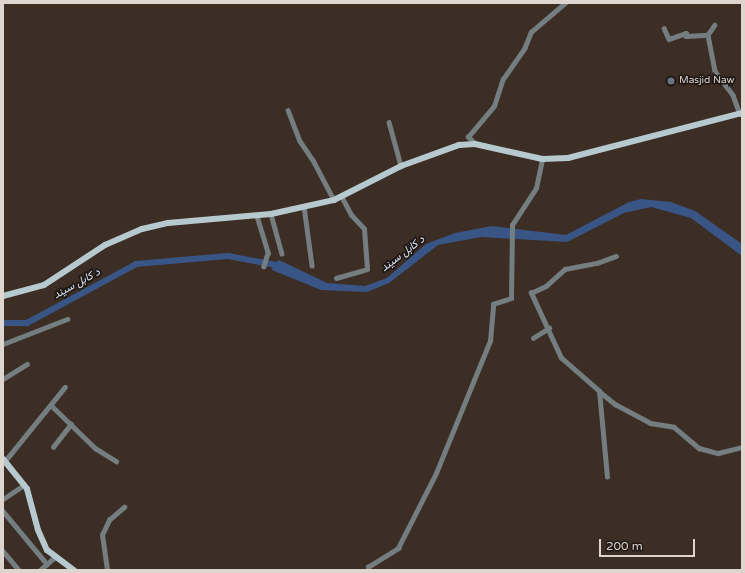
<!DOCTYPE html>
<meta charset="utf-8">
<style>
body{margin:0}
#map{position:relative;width:745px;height:573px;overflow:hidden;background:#3d2e25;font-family:"Varela Round",Vazirmatn,sans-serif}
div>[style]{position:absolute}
.water>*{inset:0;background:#395586}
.river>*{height:6px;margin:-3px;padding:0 3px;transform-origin:3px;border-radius:3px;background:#395586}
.minor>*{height:4.5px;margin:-2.25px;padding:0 2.25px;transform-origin:2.25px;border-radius:2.25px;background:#747e80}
.major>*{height:6px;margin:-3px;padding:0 3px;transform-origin:3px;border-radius:3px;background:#b6c9ce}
.dots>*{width:11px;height:11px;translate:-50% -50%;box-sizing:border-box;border:2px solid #1f1814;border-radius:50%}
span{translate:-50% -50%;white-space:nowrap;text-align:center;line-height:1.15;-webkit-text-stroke:3.5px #1f1814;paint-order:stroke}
.poi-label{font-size:10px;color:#ded5cf}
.left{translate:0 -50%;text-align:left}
.water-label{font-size:11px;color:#d9e2f2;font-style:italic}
.frame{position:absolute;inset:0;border:4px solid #ded5cf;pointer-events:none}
.scale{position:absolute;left:599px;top:539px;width:96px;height:18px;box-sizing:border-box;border:2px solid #ded5cf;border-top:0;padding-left:5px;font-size:12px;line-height:14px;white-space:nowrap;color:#ded5cf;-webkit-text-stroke:3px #1f1814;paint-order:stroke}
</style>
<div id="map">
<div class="water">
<div style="clip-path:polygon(641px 199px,671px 202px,695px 211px,742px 244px,742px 256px,691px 218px,651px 207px,624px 213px,567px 242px,481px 237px,438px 245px,389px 283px,367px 292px,321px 290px,272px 270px,273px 264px,279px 260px,327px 283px,365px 286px,387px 278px,426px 244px,455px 233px,492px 226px,566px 235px,629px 202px)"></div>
</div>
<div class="river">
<div style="left:3px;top:323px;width:24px"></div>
<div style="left:27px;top:323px;width:124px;rotate:-28.4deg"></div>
<div style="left:136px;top:264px;width:92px;rotate:-5deg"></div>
<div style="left:228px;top:256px;width:54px;rotate:10.7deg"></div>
</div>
<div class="minor">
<div style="left:715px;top:25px;width:12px;rotate:125deg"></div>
<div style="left:708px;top:35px;width:37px;rotate:79deg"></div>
<div style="left:715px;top:71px;width:30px;rotate:53deg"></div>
<div style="left:733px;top:95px;width:20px;rotate:70deg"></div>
<div style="left:664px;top:28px;width:12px;rotate:66deg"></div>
<div style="left:669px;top:39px;width:18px;rotate:-19deg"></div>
<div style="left:686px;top:33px;width:3px;rotate:90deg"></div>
<div style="left:686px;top:36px;width:22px;rotate:-3deg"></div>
<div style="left:288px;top:110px;width:33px;rotate:69deg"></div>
<div style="left:300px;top:141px;width:23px;rotate:56deg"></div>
<div style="left:313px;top:160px;width:45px;rotate:62.3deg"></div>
<div style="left:389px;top:122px;width:46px;rotate:74.7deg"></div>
<div style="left:475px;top:144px;width:10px;rotate:-135deg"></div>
<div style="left:468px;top:137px;width:40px;rotate:-50deg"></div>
<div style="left:494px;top:106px;width:28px;rotate:-72deg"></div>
<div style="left:503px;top:79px;width:37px;rotate:-55deg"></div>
<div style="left:524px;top:49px;width:18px;rotate:-68deg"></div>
<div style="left:531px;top:32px;width:45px;rotate:-40.5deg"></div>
<div style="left:304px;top:206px;width:60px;rotate:82.3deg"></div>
<div style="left:271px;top:214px;width:41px;rotate:74.6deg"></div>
<div style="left:257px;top:216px;width:39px;rotate:73deg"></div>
<div style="left:268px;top:253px;width:14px;rotate:107deg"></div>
<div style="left:336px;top:278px;width:32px;rotate:-16deg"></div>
<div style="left:367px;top:269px;width:40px;rotate:-94.3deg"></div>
<div style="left:364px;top:229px;width:19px;rotate:-133deg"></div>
<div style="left:351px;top:215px;width:21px;rotate:-118deg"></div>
<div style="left:533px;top:338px;width:19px;rotate:-32deg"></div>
<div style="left:3px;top:344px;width:69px;rotate:-21.3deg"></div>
<div style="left:3px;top:379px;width:28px;rotate:-32deg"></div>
<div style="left:599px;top:391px;width:21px;rotate:39deg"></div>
<div style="left:615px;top:404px;width:40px;rotate:28deg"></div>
<div style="left:650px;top:423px;width:24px;rotate:9deg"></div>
<div style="left:674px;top:427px;width:33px;rotate:40deg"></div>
<div style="left:699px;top:448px;width:20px;rotate:15deg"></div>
<div style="left:718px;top:453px;width:25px;rotate:-14deg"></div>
<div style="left:51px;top:405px;width:62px;rotate:44.3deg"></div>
<div style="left:95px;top:448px;width:25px;rotate:32deg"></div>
<div style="left:53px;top:447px;width:29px;rotate:-52deg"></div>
<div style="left:5px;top:461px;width:95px;rotate:-51deg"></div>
<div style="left:607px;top:477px;width:86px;rotate:-95.3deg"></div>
<div style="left:599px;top:391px;width:50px;rotate:-139deg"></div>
<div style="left:561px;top:358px;width:72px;rotate:-114.8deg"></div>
<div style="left:531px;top:293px;width:17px;rotate:-25deg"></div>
<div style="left:546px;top:286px;width:25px;rotate:-42deg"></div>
<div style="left:565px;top:269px;width:33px;rotate:-11deg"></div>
<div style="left:597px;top:263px;width:20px;rotate:-20deg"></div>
<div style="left:3px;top:499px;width:25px;rotate:-34deg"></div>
<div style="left:3px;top:511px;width:69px;rotate:50.3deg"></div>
<div style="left:3px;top:551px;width:25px;rotate:50deg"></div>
<div style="left:40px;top:570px;width:20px;rotate:-41deg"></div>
<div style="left:107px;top:570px;width:35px;rotate:-98deg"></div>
<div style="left:102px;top:535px;width:17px;rotate:-65deg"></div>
<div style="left:109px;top:520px;width:20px;rotate:-41deg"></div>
<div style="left:368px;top:570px;width:3px;rotate:-90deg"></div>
<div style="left:368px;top:567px;width:36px;rotate:-32deg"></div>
<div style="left:398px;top:548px;width:84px;rotate:-63.1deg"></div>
<div style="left:436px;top:473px;width:143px;rotate:-67.8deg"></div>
<div style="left:490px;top:341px;width:37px;rotate:-85deg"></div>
<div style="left:493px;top:304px;width:19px;rotate:-18deg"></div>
<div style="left:511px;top:298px;width:73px;rotate:-89.2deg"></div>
<div style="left:512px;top:225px;width:44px;rotate:-57deg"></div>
<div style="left:536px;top:188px;width:30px;rotate:-78deg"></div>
</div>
<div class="major">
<div style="left:3px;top:296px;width:42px;rotate:-15deg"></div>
<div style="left:44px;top:285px;width:73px;rotate:-33.3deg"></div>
<div style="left:105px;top:245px;width:40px;rotate:-23.4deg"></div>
<div style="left:142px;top:229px;width:27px;rotate:-13deg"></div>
<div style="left:168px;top:223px;width:103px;rotate:-5deg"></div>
<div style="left:271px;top:214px;width:65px;rotate:-12.5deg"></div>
<div style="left:334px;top:200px;width:75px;rotate:-26.9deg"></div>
<div style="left:401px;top:166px;width:62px;rotate:-19.9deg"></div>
<div style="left:459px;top:145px;width:16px;rotate:-4deg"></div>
<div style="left:475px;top:144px;width:69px;rotate:12.6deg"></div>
<div style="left:542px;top:159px;width:26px;rotate:-2deg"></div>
<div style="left:568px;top:158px;width:180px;rotate:-14.5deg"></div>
<div style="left:3px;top:459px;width:38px;rotate:51deg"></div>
<div style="left:27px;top:489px;width:42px;rotate:75deg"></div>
<div style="left:38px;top:530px;width:22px;rotate:66deg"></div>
<div style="left:47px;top:550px;width:34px;rotate:37deg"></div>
</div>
<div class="dots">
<div style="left:671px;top:81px;background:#6b7280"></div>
</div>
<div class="poi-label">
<span class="left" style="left:679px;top:81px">Masjid Naw</span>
</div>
<div class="water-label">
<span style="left:403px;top:254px;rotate:-37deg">د کابل سيند</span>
<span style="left:77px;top:284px;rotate:-29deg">د کابل سيند</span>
</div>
<div class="frame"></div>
<div class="scale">200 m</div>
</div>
